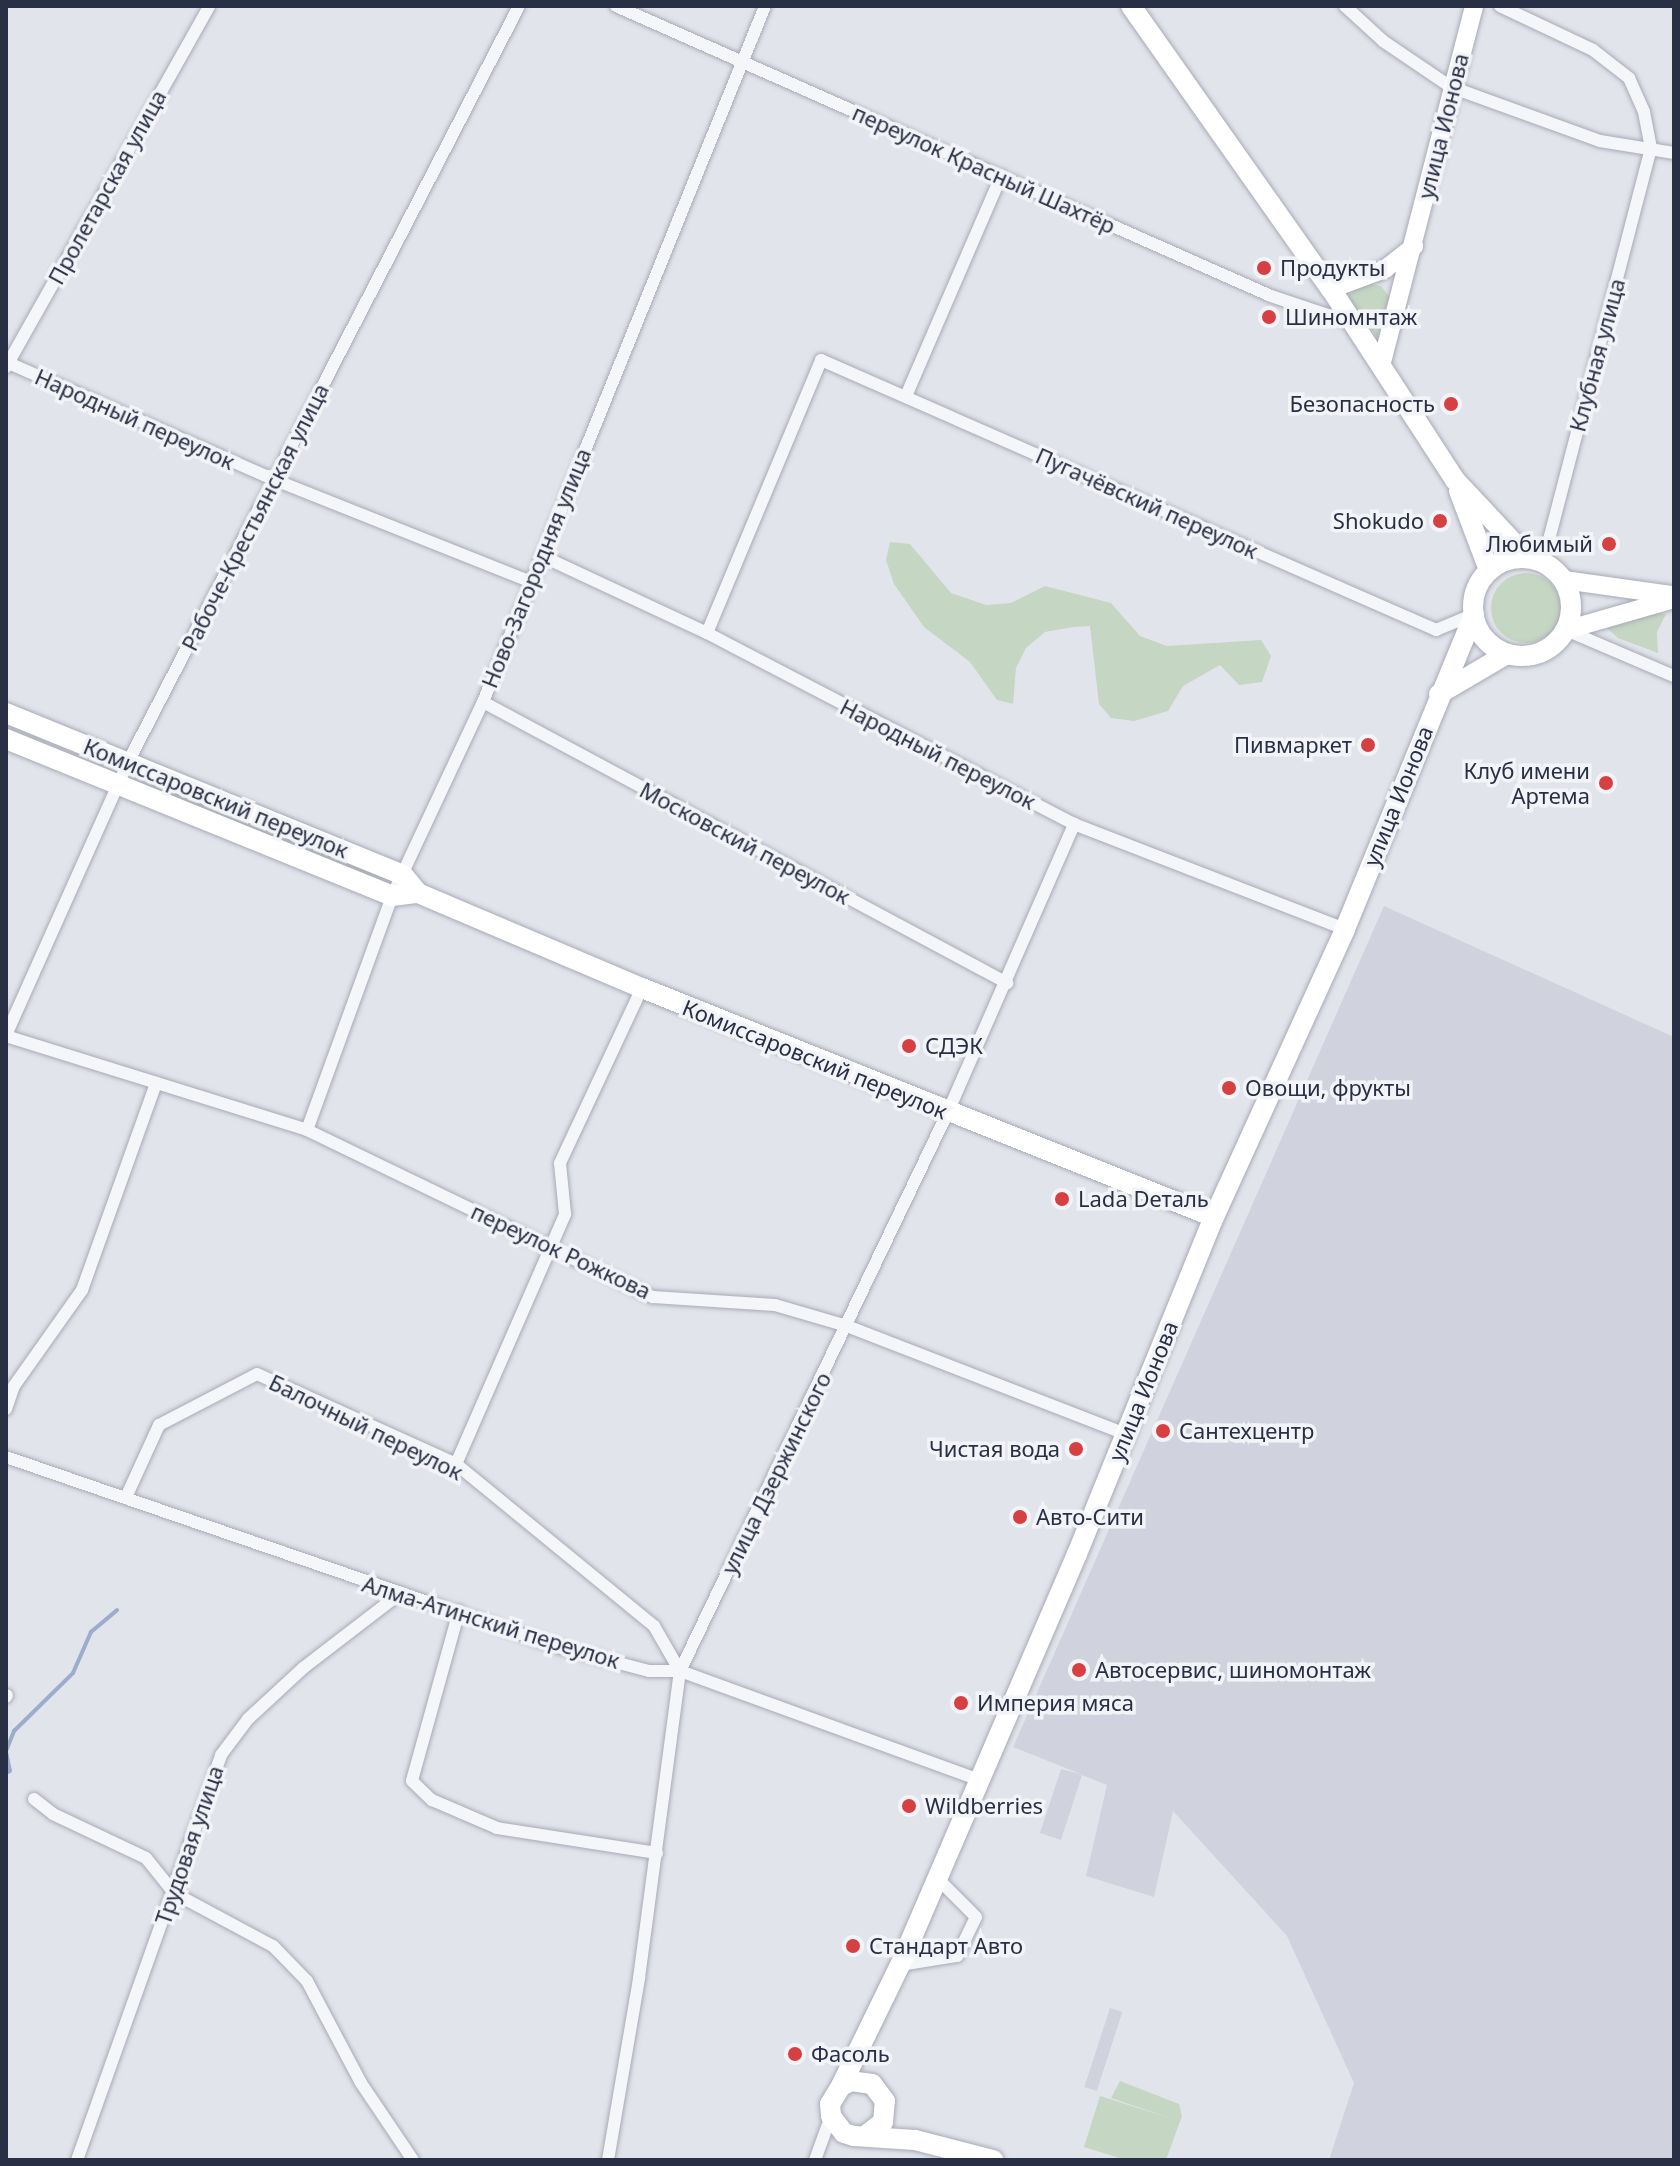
<!DOCTYPE html>
<meta charset="utf-8">
<style>
body{margin:0}
#map{position:relative;width:1680px;height:2166px;overflow:hidden;background:#e2e4eb;font-family:"Noto Sans",sans-serif}
div>[style]{position:absolute}
.built>*{inset:0;background:#d0d3dd;transform-origin:0 0}
.green>*{inset:0;background:#c5d6c3;transform-origin:0 0}
.round{border-radius:50%}
.stream>*{height:4px;margin:-2px;padding:0 2px;transform-origin:2px;border-radius:2px;background:#9baccd}
.roads{filter:drop-shadow(0 0 2px #a7aab6) drop-shadow(0 0 2px #a7aab6)}
.minor>*{height:12px;margin:-6px;padding:0 6px;transform-origin:6px;border-radius:6px;background:#f5f6f9}
.secondary>*{height:18px;margin:-9px;padding:0 9px;transform-origin:9px;border-radius:9px;background:#fff}
.primary>*{height:20px;margin:-10px;padding:0 10px;transform-origin:10px;border-radius:10px;background:#fff}
.primary>.ring{margin:-10px;padding:0;box-sizing:content-box;background:none;border:20px solid #fff;border-radius:50%}
.dots>*{width:22px;height:22px;translate:-50% -50%;box-sizing:border-box;border:4px solid #f2f4f8;border-radius:50%}
span{translate:-50% -50%;white-space:nowrap;text-align:center;line-height:1.15;-webkit-text-stroke:7px #f2f4f8;paint-order:stroke}
.street-label{font-size:22px;color:#292f45}
.poi-label{font-size:22px;color:#292f45}
.left{translate:0 -50%;text-align:left}
.right{translate:-100% -50%;text-align:right}
.frame{position:absolute;inset:0;border:8px solid #292f45;pointer-events:none}
</style>
<div id="map">
<div class="built">
<div style="clip-path:polygon(1384px 906px,1674px 1037px,1674px 2160px,1329px 2160px,1354px 2083px,1287px 1936px,1173px 1811px,1154px 1897px,1086px 1876px,1107px 1785px,1082px 1775px,1061px 1840px,1040px 1833px,1061px 1769px,1081px 1774px,1013px 1747px)"></div>
<div style="left:1110px;top:2008px;width:13px;height:83px;rotate:18deg"></div>
</div>
<div class="green">
<div style="clip-path:polygon(1362px 283px,1381px 286px,1392px 300px,1387px 330px,1378px 338px,1347px 297px)"></div>
<div style="clip-path:polygon(890px 542px,910px 544px,951px 593px,986px 605px,1011px 603px,1045px 586px,1111px 603px,1140px 636px,1167px 646px,1261px 640px,1271px 656px,1262px 682px,1239px 685px,1220px 665px,1183px 686px,1168px 711px,1134px 721px,1111px 718px,1099px 704px,1090px 626px,1073px 627px,1045px 632px,1026px 648px,1016px 668px,1013px 704px,997px 700px,970px 662px,924px 627px,894px 584px,886px 560px)"></div>
<div class="round" style="left:1491px;top:573px;width:70px;height:70px"></div>
<div style="clip-path:polygon(1650px 613px,1666px 614px,1657px 632px,1658px 653px,1618px 638px,1606px 627px)"></div>
<div style="left:148px;top:778px;width:242px;height:10px;rotate:22deg"></div>
<div style="clip-path:polygon(1120px 2081px,1179px 2104px,1182px 2116px,1166px 2160px,1126px 2160px,1084px 2147px,1100px 2096px,1173px 2119px,1111px 2098px)"></div>
</div>
<div class="stream">
<div style="left:6px;top:1751px;width:22px;rotate:-68deg"></div>
<div style="left:14px;top:1731px;width:83px;rotate:-44.5deg"></div>
<div style="left:73px;top:1673px;width:45px;rotate:-66.3deg"></div>
<div style="left:91px;top:1632px;width:34px;rotate:-40deg"></div>
<div style="left:6px;top:1752px;width:19px;rotate:78deg"></div>
<div style="left:10px;top:1771px;width:4px;rotate:153deg"></div>
</div>
<div class="roads">
<div class="minor">
<div style="left:616px;top:6px;width:716px;rotate:23.88deg"></div>
<div style="left:1271px;top:296px;width:85px;rotate:18.4deg"></div>
<div style="left:1345px;top:6px;width:52px;rotate:42.6deg"></div>
<div style="left:1383px;top:41px;width:82px;rotate:34.1deg"></div>
<div style="left:1451px;top:87px;width:158px;rotate:19.9deg"></div>
<div style="left:1600px;top:141px;width:75px;rotate:9.2deg"></div>
<div style="left:1500px;top:6px;width:103px;rotate:25.3deg"></div>
<div style="left:1593px;top:50px;width:46px;rotate:37.9deg"></div>
<div style="left:1629px;top:78px;width:37px;rotate:66deg"></div>
<div style="left:1644px;top:112px;width:37px;rotate:79deg"></div>
<div style="left:1651px;top:148px;width:428px;rotate:104.6deg"></div>
<div style="left:6px;top:362px;width:294px;rotate:23.7deg"></div>
<div style="left:275px;top:480px;width:276px;rotate:21.7deg"></div>
<div style="left:6px;top:367px;width:414px;rotate:-60.6deg"></div>
<div style="left:906px;top:396px;width:240px;rotate:-66.6deg"></div>
<div style="left:542px;top:556px;width:182px;rotate:25deg"></div>
<div style="left:707px;top:633px;width:414px;rotate:27.5deg"></div>
<div style="left:1074px;top:824px;width:291px;rotate:21.2deg"></div>
<div style="left:1566px;top:630px;width:117px;rotate:23.1deg"></div>
<div style="left:707px;top:633px;width:296px;rotate:-67.3deg"></div>
<div style="left:821px;top:360px;width:672px;rotate:23.7deg"></div>
<div style="left:1436px;top:630px;width:41px;rotate:-22.8deg"></div>
<div style="left:483px;top:702px;width:595px;rotate:28.2deg"></div>
<div style="left:6px;top:1035px;width:299px;rotate:-65.9deg"></div>
<div style="left:128px;top:762px;width:851px;rotate:-62.65deg"></div>
<div style="left:6px;top:1036px;width:315px;rotate:17.3deg"></div>
<div style="left:307px;top:1130px;width:384px;rotate:25.8deg"></div>
<div style="left:653px;top:1297px;width:122px;rotate:3.8deg"></div>
<div style="left:775px;top:1305px;width:75px;rotate:16.3deg"></div>
<div style="left:847px;top:1326px;width:298px;rotate:21.2deg"></div>
<div style="left:307px;top:1130px;width:249px;rotate:-70deg"></div>
<div style="left:392px;top:896px;width:214px;rotate:-64.9deg"></div>
<div style="left:483px;top:702px;width:751px;rotate:-67.94deg"></div>
<div style="left:6px;top:1409px;width:24px;rotate:-71deg"></div>
<div style="left:14px;top:1386px;width:118px;rotate:-54.7deg"></div>
<div style="left:82px;top:1290px;width:220px;rotate:-70.3deg"></div>
<div style="left:6px;top:1457px;width:584px;rotate:18.99deg"></div>
<div style="left:558px;top:1647px;width:94px;rotate:14.8deg"></div>
<div style="left:649px;top:1671px;width:31px"></div>
<div style="left:680px;top:1671px;width:316px;rotate:20deg"></div>
<div style="left:456px;top:1464px;width:273px;rotate:-66.4deg"></div>
<div style="left:565px;top:1214px;width:51px;rotate:-95.6deg"></div>
<div style="left:560px;top:1163px;width:193px;rotate:-64.9deg"></div>
<div style="left:127px;top:1495px;width:77px;rotate:-65.4deg"></div>
<div style="left:159px;top:1425px;width:110px;rotate:-27.5deg"></div>
<div style="left:257px;top:1374px;width:218px;rotate:24.3deg"></div>
<div style="left:456px;top:1464px;width:256px;rotate:39.3deg"></div>
<div style="left:654px;top:1626px;width:52px;rotate:60deg"></div>
<div style="left:459px;top:1611px;width:176px;rotate:105.5deg"></div>
<div style="left:412px;top:1781px;width:28px;rotate:44deg"></div>
<div style="left:432px;top:1800px;width:71px;rotate:23.3deg"></div>
<div style="left:497px;top:1828px;width:162px;rotate:8.9deg"></div>
<div style="left:6px;top:1697px;width:2px;rotate:-63deg"></div>
<div style="left:34px;top:1799px;width:24px;rotate:38deg"></div>
<div style="left:53px;top:1814px;width:103px;rotate:25.3deg"></div>
<div style="left:146px;top:1858px;width:45px;rotate:51.3deg"></div>
<div style="left:174px;top:1893px;width:112px;rotate:28.2deg"></div>
<div style="left:273px;top:1946px;width:49px;rotate:45.8deg"></div>
<div style="left:307px;top:1981px;width:115px;rotate:62.1deg"></div>
<div style="left:361px;top:2083px;width:93px;rotate:56deg"></div>
<div style="left:900px;top:1965px;width:58px;rotate:-9deg"></div>
<div style="left:957px;top:1956px;width:43px;rotate:-64deg"></div>
<div style="left:976px;top:1917px;width:55px;rotate:-135deg"></div>
<div style="left:77px;top:2160px;width:430px;rotate:-70.4deg"></div>
<div style="left:221px;top:1755px;width:45px;rotate:-53.1deg"></div>
<div style="left:248px;top:1719px;width:75px;rotate:-42.8deg"></div>
<div style="left:303px;top:1668px;width:120px;rotate:-37.5deg"></div>
<div style="left:608px;top:2160px;width:185px;rotate:-80.3deg"></div>
<div style="left:639px;top:1978px;width:310px;rotate:-82.4deg"></div>
<div style="left:680px;top:1671px;width:618px;rotate:-64.39deg"></div>
<div style="left:947px;top:1114px;width:317px;rotate:-66.3deg"></div>
<div style="left:815px;top:2160px;width:47px;rotate:-70deg"></div>
</div>
<div class="secondary">
<div style="left:1331px;top:289px;width:58px;rotate:-20.3deg"></div>
<div style="left:1385px;top:269px;width:37px;rotate:-38deg"></div>
<div style="left:1381px;top:366px;width:372px;rotate:-75.5deg"></div>
<div style="left:1564px;top:580px;width:108px;rotate:8deg"></div>
<div style="left:1566px;top:630px;width:112px;rotate:-16deg"></div>
</div>
<div class="primary">
<div style="left:1131px;top:6px;width:347px;rotate:54.8deg"></div>
<div style="left:1331px;top:289px;width:228px;rotate:57deg"></div>
<div style="left:1455px;top:480px;width:107px;rotate:46.9deg"></div>
<div style="left:1459px;top:491px;width:85px;rotate:69.2deg"></div>
<div class="ring" style="left:1473px;top:558px;width:78px;height:78px"></div>
<div style="left:1439px;top:694px;width:79px;rotate:-30.5deg"></div>
<div style="left:6px;top:713px;width:429px;rotate:22.2deg"></div>
<div style="left:403px;top:875px;width:23px;rotate:50deg"></div>
<div style="left:418px;top:893px;width:243px;rotate:23deg"></div>
<div style="left:642px;top:988px;width:616px;rotate:21.82deg"></div>
<div style="left:6px;top:739px;width:417px;rotate:22.1deg"></div>
<div style="left:392px;top:896px;width:26px;rotate:-7deg"></div>
<div style="left:841px;top:2086px;width:135px;rotate:-64deg"></div>
<div style="left:900px;top:1965px;width:447px;rotate:-66.7deg"></div>
<div style="left:1077px;top:1554px;width:364px;rotate:-67.9deg"></div>
<div style="left:1214px;top:1217px;width:316px;rotate:-65.5deg"></div>
<div style="left:1345px;top:929px;width:340px;rotate:-67.7deg"></div>
<div style="left:865px;top:2136px;width:23px;rotate:-38deg"></div>
<div style="left:883px;top:2122px;width:21px;rotate:-85deg"></div>
<div style="left:885px;top:2101px;width:21px;rotate:-127deg"></div>
<div style="left:872px;top:2084px;width:21px;rotate:-172deg"></div>
<div style="left:851px;top:2081px;width:11px;rotate:153deg"></div>
<div style="left:841px;top:2086px;width:21px;rotate:121deg"></div>
<div style="left:830px;top:2104px;width:12px;rotate:85deg"></div>
<div style="left:831px;top:2116px;width:21px;rotate:53deg"></div>
<div style="left:844px;top:2133px;width:10px;rotate:17deg"></div>
<div style="left:854px;top:2136px;width:61px;rotate:3.8deg"></div>
<div style="left:915px;top:2140px;width:81px;rotate:14.4deg"></div>
</div>
</div>
<div class="dots">
<div style="left:1264px;top:268px;background:#d74042"></div>
<div style="left:1269px;top:317px;background:#d74042"></div>
<div style="left:1451px;top:404px;background:#d74042"></div>
<div style="left:1440px;top:521px;background:#d74042"></div>
<div style="left:1609px;top:544px;background:#d74042"></div>
<div style="left:1368px;top:745px;background:#d74042"></div>
<div style="left:1606px;top:783px;background:#d74042"></div>
<div style="left:909px;top:1046px;background:#d74042"></div>
<div style="left:1229px;top:1088px;background:#d74042"></div>
<div style="left:1062px;top:1199px;background:#d74042"></div>
<div style="left:1163px;top:1431px;background:#d74042"></div>
<div style="left:1076px;top:1449px;background:#d74042"></div>
<div style="left:1020px;top:1517px;background:#d74042"></div>
<div style="left:1079px;top:1670px;background:#d74042"></div>
<div style="left:961px;top:1703px;background:#d74042"></div>
<div style="left:909px;top:1806px;background:#d74042"></div>
<div style="left:853px;top:1946px;background:#d74042"></div>
<div style="left:795px;top:2054px;background:#d74042"></div>
</div>
<div class="street-label">
<span style="left:1443px;top:126px;rotate:-76deg">улица Ионова</span>
<span style="left:984px;top:169px;rotate:24deg">переулок Красный Шахтёр</span>
<span style="left:107px;top:187px;rotate:-61deg">Пролетарская улица</span>
<span style="left:1597px;top:355px;rotate:-75deg">Клубная улица</span>
<span style="left:135px;top:419px;rotate:24deg">Народный переулок</span>
<span style="left:1147px;top:503px;rotate:24deg">Пугачёвский переулок</span>
<span style="left:255px;top:517px;rotate:-63deg">Рабоче-Крестьянская улица</span>
<span style="left:536px;top:568px;rotate:-68deg">Ново-Загородняя улица</span>
<span style="left:938px;top:754px;rotate:27deg">Народный переулок</span>
<span style="left:1398px;top:796px;rotate:-68deg">улица Ионова</span>
<span style="left:216px;top:798px;rotate:22deg">Комиссаровский переулок</span>
<span style="left:745px;top:843px;rotate:28deg">Московский переулок</span>
<span style="left:815px;top:1059px;rotate:22deg">Комиссаровский переулок</span>
<span style="left:561px;top:1251px;rotate:25deg">переулок Рожкова</span>
<span style="left:1143px;top:1391px;rotate:-68deg">улица Ионова</span>
<span style="left:366px;top:1427px;rotate:26deg">Балочный переулок</span>
<span style="left:776px;top:1473px;rotate:-64deg">улица Дзержинского</span>
<span style="left:491px;top:1622px;rotate:17deg">Алма-Атинский переулок</span>
<span style="left:189px;top:1845px;rotate:-71deg">Трудовая улица</span>
</div>
<div class="poi-label">
<span class="left" style="left:1280px;top:268px">Продукты</span>
<span class="left" style="left:1285px;top:317px">Шиномнтаж</span>
<span class="right" style="left:1435px;top:404px">Безопасность</span>
<span class="right" style="left:1424px;top:521px">Shokudo</span>
<span class="right" style="left:1593px;top:544px">Любимый</span>
<span class="right" style="left:1352px;top:745px">Пивмаркет</span>
<span class="right" style="left:1590px;top:783px">Клуб имени<br>Артема</span>
<span class="left" style="left:925px;top:1046px">СДЭК</span>
<span class="left" style="left:1245px;top:1088px">Овощи, фрукты</span>
<span class="left" style="left:1078px;top:1199px">Lada Dеталь</span>
<span class="left" style="left:1179px;top:1431px">Сантехцентр</span>
<span class="right" style="left:1060px;top:1449px">Чистая вода</span>
<span class="left" style="left:1036px;top:1517px">Авто-Сити</span>
<span class="left" style="left:1095px;top:1670px">Автосервис, шиномонтаж</span>
<span class="left" style="left:977px;top:1703px">Империя мяса</span>
<span class="left" style="left:925px;top:1806px">Wildberries</span>
<span class="left" style="left:869px;top:1946px">Стандарт Авто</span>
<span class="left" style="left:811px;top:2054px">Фасоль</span>
</div>
<div class="frame"></div>
</div>
